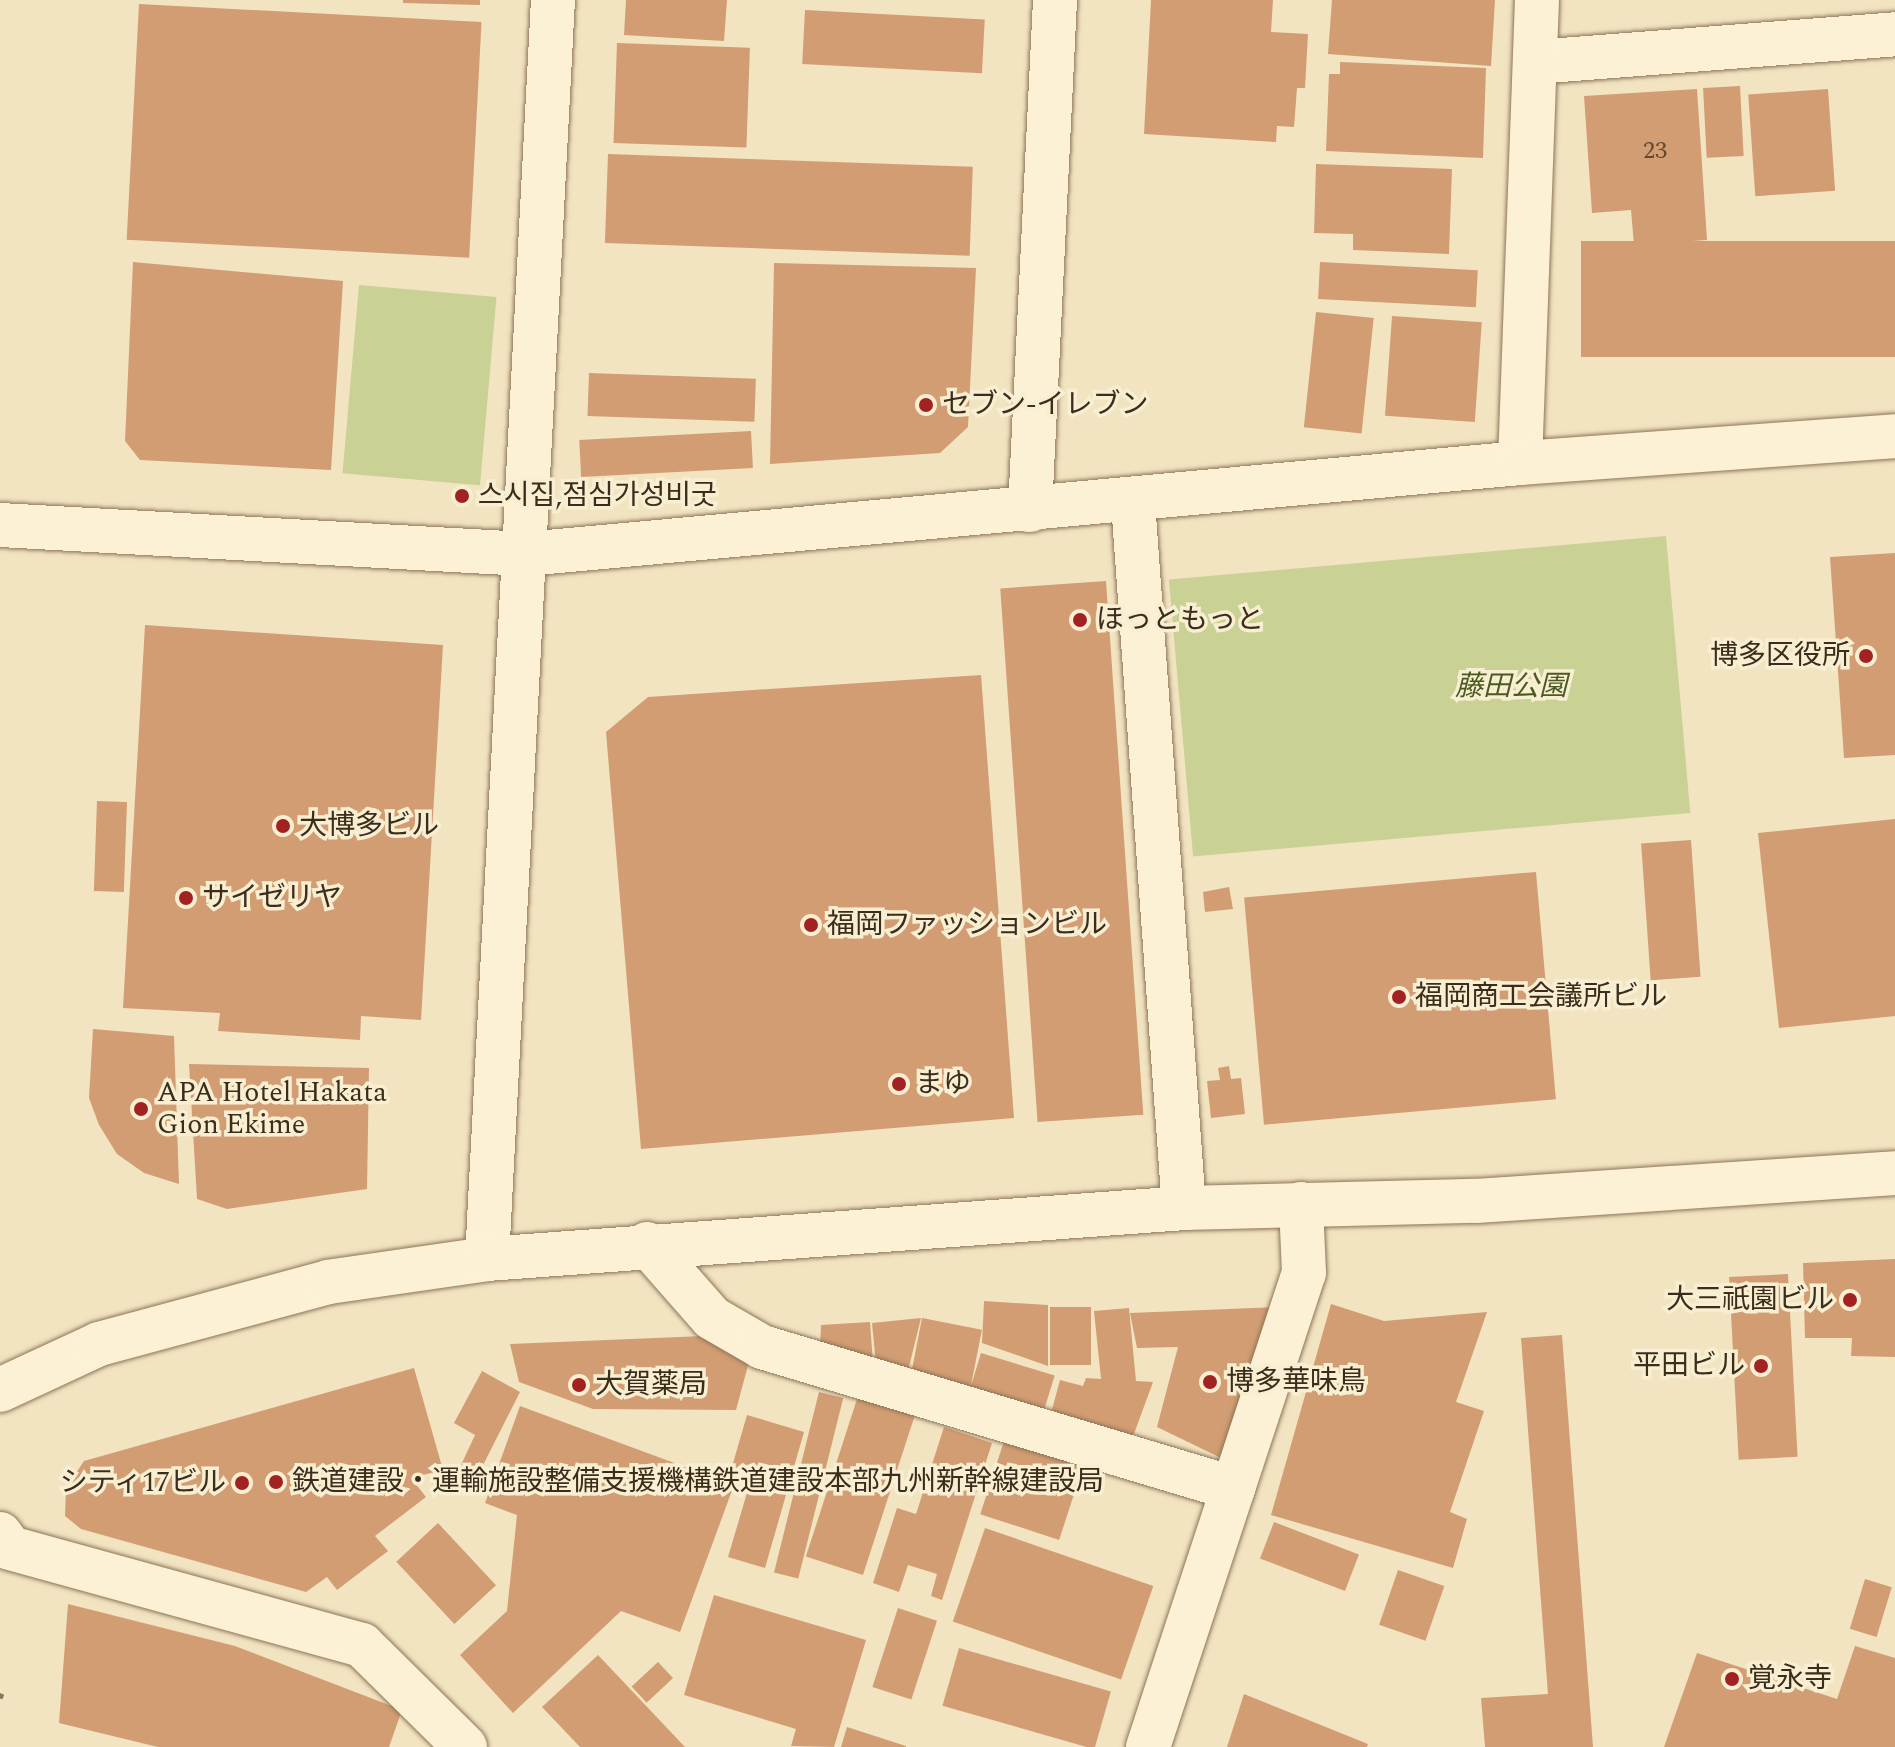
<!DOCTYPE html>
<meta charset="utf-8">
<style>
body{margin:0}
#map{position:relative;width:1895px;height:1747px;overflow:hidden;background:#f2e4c1;font-family:Spectral,"Noto Sans JP","Noto Sans KR",serif}
div>[style]{position:absolute}
.green>*{inset:0;background:#c9d194;transform-origin:0 0}
.building>*{inset:0;background:#d39d73;transform-origin:0 0}
.path>*{height:5px;margin-top:-2.5px;transform-origin:0;background:repeating-linear-gradient(90deg,#8d7557 0 6px,transparent 0 10px)}
.roads{filter:drop-shadow(0 0 2px #8d7557) drop-shadow(0 0 2px #8d7557)}
.minor>*{height:44px;margin:-22px;padding:0 22px;transform-origin:22px;border-radius:22px;background:#fcf1d5}
.dots>*{width:22px;height:22px;translate:-50% -50%;box-sizing:border-box;border:4px solid #f8eed1;border-radius:50%}
span{translate:-50% -50%;white-space:nowrap;text-align:center;line-height:1.15;-webkit-text-stroke:7px #f8eed1;paint-order:stroke}
.number-label{font-size:24px;color:#614832}
.number-label span{-webkit-text-stroke-width:0}
.poi-label{font-size:28px;color:#3b2c1c}
.left{translate:0 -50%;text-align:left}
.right{translate:-100% -50%;text-align:right}
.park-label{font-size:28px;color:#4a5a21;font-style:italic}
</style>
<div id="map">
<div class="green">
<div style="left:359px;top:285px;width:138px;height:189px;rotate:5deg"></div>
<div style="left:1666px;top:536px;width:278px;height:499px;rotate:85deg"></div>
</div>
<div class="building">
<div style="clip-path:polygon(403px 0,480px 0,480px 5px,403px 3px)"></div>
<div style="clip-path:polygon(626px 0,727px 0,724px 41px,624px 35px)"></div>
<div style="clip-path:polygon(1151px 0,1273px 0,1271px 32px,1308px 34px,1305px 88px,1297px 88px,1294px 127px,1277px 126px,1276px 142px,1144px 134px)"></div>
<div style="clip-path:polygon(1332px 0,1495px 0,1491px 66px,1328px 54px)"></div>
<div style="left:139px;top:4px;width:343px;height:236px;rotate:3deg"></div>
<div style="left:805px;top:10px;width:180px;height:54px;rotate:3deg"></div>
<div style="left:617px;top:43px;width:133px;height:100px;rotate:2deg"></div>
<div style="clip-path:polygon(1340px 62px,1486px 68px,1483px 158px,1326px 151px,1329px 74px,1340px 74px)"></div>
<div style="left:1740px;top:86px;width:70px;height:37px;rotate:87deg"></div>
<div style="clip-path:polygon(1697px 89px,1707px 240px,1634px 245px,1631px 210px,1592px 213px,1584px 96px)"></div>
<div style="left:1828px;top:89px;width:102px;height:80px;rotate:86deg"></div>
<div style="left:608px;top:154px;width:365px;height:89px;rotate:2deg"></div>
<div style="clip-path:polygon(1316px 164px,1452px 169px,1449px 254px,1353px 250px,1353px 234px,1314px 233px)"></div>
<div style="left:1895px;top:241px;width:116px;height:314px;rotate:90deg"></div>
<div style="clip-path:polygon(133px 262px,343px 281px,331px 470px,140px 460px,125px 441px)"></div>
<div style="left:1320px;top:262px;width:158px;height:37px;rotate:3deg"></div>
<div style="clip-path:polygon(774px 263px,976px 268px,968px 427px,940px 453px,770px 464px)"></div>
<div style="left:1316px;top:312px;width:58px;height:116px;rotate:6deg"></div>
<div style="left:1392px;top:316px;width:90px;height:100px;rotate:4deg"></div>
<div style="left:589px;top:373px;width:167px;height:43px;rotate:2deg"></div>
<div style="left:751px;top:431px;width:37px;height:172px;rotate:87deg"></div>
<div style="clip-path:polygon(1895px 553px,1895px 755px,1844px 758px,1830px 557px)"></div>
<div style="left:1106px;top:581px;width:535px;height:106px;rotate:86deg"></div>
<div style="clip-path:polygon(145px 625px,443px 645px,421px 1020px,361px 1016px,360px 1040px,218px 1031px,220px 1013px,123px 1008px)"></div>
<div style="clip-path:polygon(981px 675px,1014px 1118px,641px 1149px,606px 732px,648px 697px)"></div>
<div style="left:97px;top:801px;width:30px;height:90px;rotate:2deg"></div>
<div style="clip-path:polygon(1895px 819px,1895px 1016px,1779px 1028px,1758px 833px)"></div>
<div style="left:1691px;top:840px;width:137px;height:50px;rotate:86deg"></div>
<div style="left:1536px;top:872px;width:228px;height:293px;rotate:85deg"></div>
<div style="clip-path:polygon(1229px 887px,1233px 909px,1205px 912px,1203px 892px)"></div>
<div style="clip-path:polygon(93px 1029px,174px 1036px,179px 1184px,144px 1173px,117px 1154px,99px 1125px,89px 1098px)"></div>
<div style="clip-path:polygon(189px 1064px,369px 1068px,367px 1189px,227px 1209px,197px 1199px)"></div>
<div style="clip-path:polygon(1229px 1066px,1231px 1079px,1241px 1078px,1245px 1114px,1211px 1118px,1207px 1081px,1220px 1080px,1218px 1068px)"></div>
<div style="clip-path:polygon(1895px 1259px,1895px 1357px,1851px 1356px,1852px 1338px,1805px 1338px,1803px 1263px)"></div>
<div style="left:1788px;top:1274px;width:183px;height:59px;rotate:87deg"></div>
<div style="clip-path:polygon(984px 1301px,1048px 1305px,1048px 1366px,982px 1343px)"></div>
<div style="clip-path:polygon(1331px 1304px,1384px 1321px,1487px 1312px,1456px 1402px,1484px 1411px,1450px 1512px,1467px 1519px,1453px 1568px,1271px 1515px)"></div>
<div style="left:1050px;top:1307px;width:41px;height:58px"></div>
<div style="clip-path:polygon(1279px 1307px,1223px 1459px,1157px 1427px,1178px 1347px,1137px 1348px,1130px 1313px)"></div>
<div style="clip-path:polygon(1129px 1308px,1136px 1381px,1153px 1382px,1131px 1442px,1050px 1417px,1060px 1380px,1083px 1386px,1086px 1378px,1101px 1379px,1094px 1311px)"></div>
<div style="clip-path:polygon(921px 1318px,907px 1375px,876px 1364px,872px 1323px)"></div>
<div style="left:922px;top:1318px;width:61px;height:59px;rotate:11deg"></div>
<div style="clip-path:polygon(870px 1322px,873px 1363px,820px 1349px,821px 1325px)"></div>
<div style="clip-path:polygon(1562px 1335px,1593px 1747px,1485px 1747px,1481px 1698px,1548px 1694px,1521px 1338px)"></div>
<div style="clip-path:polygon(704px 1336px,750px 1358px,736px 1410px,593px 1409px,519px 1382px,510px 1344px)"></div>
<div style="left:981px;top:1353px;width:77px;height:42px;rotate:17deg"></div>
<div style="clip-path:polygon(414px 1368px,443px 1470px,411px 1478px,426px 1497px,375px 1536px,388px 1551px,337px 1590px,327px 1577px,306px 1592px,81px 1529px,65px 1516px,66px 1488px,84px 1461px)"></div>
<div style="clip-path:polygon(482px 1371px,520px 1392px,471px 1489px,454px 1480px,475px 1435px,454px 1423px)"></div>
<div style="left:819px;top:1392px;width:25px;height:186px;rotate:14deg"></div>
<div style="left:859px;top:1393px;width:60px;height:172px;rotate:18deg"></div>
<div style="clip-path:polygon(520px 1406px,734px 1485px,680px 1632px,621px 1611px,513px 1713px,460px 1655px,507px 1611px,517px 1515px,485px 1503px)"></div>
<div style="clip-path:polygon(747px 1415px,804px 1432px,765px 1568px,728px 1557px,752px 1476px,731px 1470px)"></div>
<div style="clip-path:polygon(944px 1427px,992px 1443px,942px 1600px,931px 1596px,937px 1574px,908px 1565px,899px 1592px,873px 1583px,897px 1508px,916px 1514px)"></div>
<div style="left:1004px;top:1441px;width:83px;height:77px;rotate:18deg"></div>
<div style="left:1274px;top:1522px;width:91px;height:39px;rotate:21deg"></div>
<div style="left:438px;top:1523px;width:85px;height:57px;rotate:47deg"></div>
<div style="left:985px;top:1528px;width:178px;height:99px;rotate:19deg"></div>
<div style="left:1398px;top:1570px;width:49px;height:58px;rotate:19deg"></div>
<div style="left:1865px;top:1579px;width:28px;height:52px;rotate:17deg"></div>
<div style="clip-path:polygon(714px 1595px,866px 1640px,834px 1747px,791px 1746px,796px 1729px,684px 1695px)"></div>
<div style="clip-path:polygon(68px 1604px,235px 1646px,402px 1710px,389px 1747px,158px 1747px,59px 1723px)"></div>
<div style="left:898px;top:1608px;width:41px;height:83px;rotate:18deg"></div>
<div style="clip-path:polygon(1855px 1646px,1895px 1658px,1895px 1747px,1664px 1747px,1697px 1653px,1837px 1699px)"></div>
<div style="left:959px;top:1648px;width:158px;height:60px;rotate:16deg"></div>
<div style="clip-path:polygon(598px 1655px,685px 1747px,580px 1747px,542px 1707px)"></div>
<div style="left:658px;top:1662px;width:22px;height:36px;rotate:47deg"></div>
<div style="clip-path:polygon(1244px 1694px,1368px 1744px,1367px 1747px,1227px 1747px)"></div>
<div style="clip-path:polygon(847px 1727px,906px 1746px,906px 1747px,841px 1747px)"></div>
</div>
<div class="path">
<div style="left:0;top:1698px;width:5px;rotate:-68deg"></div>
</div>
<div class="roads">
<div class="minor">
<div style="left:1535px;top:62px;width:361px;rotate:-4.4deg"></div>
<div style="left:1520px;top:463px;width:463px;rotate:-87.9deg"></div>
<div style="left:1133px;top:502px;width:708px;rotate:85.87deg"></div>
<div style="left:1030px;top:510px;width:511px;rotate:-87.19deg"></div>
<div style="left:0;top:525px;width:527px;rotate:3.16deg"></div>
<div style="left:526px;top:554px;width:998px;rotate:-5.23deg"></div>
<div style="left:1520px;top:463px;width:376px;rotate:-4.1deg"></div>
<div style="left:647px;top:1244px;width:98px;rotate:48.7deg"></div>
<div style="left:712px;top:1318px;width:58px;rotate:30.1deg"></div>
<div style="left:762px;top:1347px;width:492px;rotate:16.7deg"></div>
<div style="left:487px;top:1259px;width:1261px;rotate:-87deg"></div>
<div style="left:0;top:1390px;width:109px;rotate:-24.9deg"></div>
<div style="left:99px;top:1344px;width:237px;rotate:-15.1deg"></div>
<div style="left:328px;top:1282px;width:161px;rotate:-8.2deg"></div>
<div style="left:487px;top:1259px;width:699px;rotate:-4.18deg"></div>
<div style="left:1184px;top:1208px;width:292px;rotate:-1.4deg"></div>
<div style="left:1476px;top:1201px;width:420px;rotate:-3.8deg"></div>
<div style="left:0;top:1534px;width:17px;rotate:54deg"></div>
<div style="left:10px;top:1548px;width:365px;rotate:15.4deg"></div>
<div style="left:362px;top:1645px;width:145px;rotate:44.7deg"></div>
<div style="left:1148px;top:1747px;width:499px;rotate:-71.8deg"></div>
<div style="left:1304px;top:1273px;width:69px;rotate:-92.5deg"></div>
</div>
</div>
<div class="dots">
<div style="left:926px;top:405px;background:#a22221"></div>
<div style="left:462px;top:496px;background:#a22221"></div>
<div style="left:1080px;top:620px;background:#a22221"></div>
<div style="left:1866px;top:656px;background:#a22221"></div>
<div style="left:283px;top:826px;background:#a22221"></div>
<div style="left:186px;top:898px;background:#a22221"></div>
<div style="left:811px;top:925px;background:#a22221"></div>
<div style="left:1399px;top:997px;background:#a22221"></div>
<div style="left:899px;top:1084px;background:#a22221"></div>
<div style="left:141px;top:1109px;background:#a22221"></div>
<div style="left:1850px;top:1300px;background:#a22221"></div>
<div style="left:1761px;top:1366px;background:#a22221"></div>
<div style="left:1210px;top:1382px;background:#a22221"></div>
<div style="left:579px;top:1385px;background:#a22221"></div>
<div style="left:276px;top:1482px;background:#a22221"></div>
<div style="left:242px;top:1483px;background:#a22221"></div>
<div style="left:1732px;top:1679px;background:#a22221"></div>
</div>
<div class="number-label">
<span style="left:1655px;top:152px">23</span>
</div>
<div class="poi-label">
<span class="left" style="left:942px;top:405px">セブン-イレブン</span>
<span class="left" style="left:478px;top:496px">스시집,점심가성비굿</span>
<span class="left" style="left:1096px;top:620px">ほっともっと</span>
<span class="right" style="left:1850px;top:656px">博多区役所</span>
<span class="left" style="left:299px;top:826px">大博多ビル</span>
<span class="left" style="left:202px;top:898px">サイゼリヤ</span>
<span class="left" style="left:827px;top:925px">福岡ファッションビル</span>
<span class="left" style="left:1415px;top:997px">福岡商工会議所ビル</span>
<span class="left" style="left:915px;top:1084px">まゆ</span>
<span class="left" style="left:157px;top:1109px">APA Hotel Hakata<br>Gion Ekime</span>
<span class="right" style="left:1834px;top:1300px">大三祇園ビル</span>
<span class="right" style="left:1745px;top:1366px">平田ビル</span>
<span class="left" style="left:1226px;top:1382px">博多華味鳥</span>
<span class="left" style="left:595px;top:1385px">大賀薬局</span>
<span class="left" style="left:292px;top:1482px">鉄道建設・運輸施設整備支援機構鉄道建設本部九州新幹線建設局</span>
<span class="right" style="left:226px;top:1483px">シティ17ビル</span>
<span class="left" style="left:1748px;top:1679px">覚永寺</span>
</div>
<div class="park-label">
<span style="left:1511px;top:687px">藤田公園</span>
</div>
</div>
